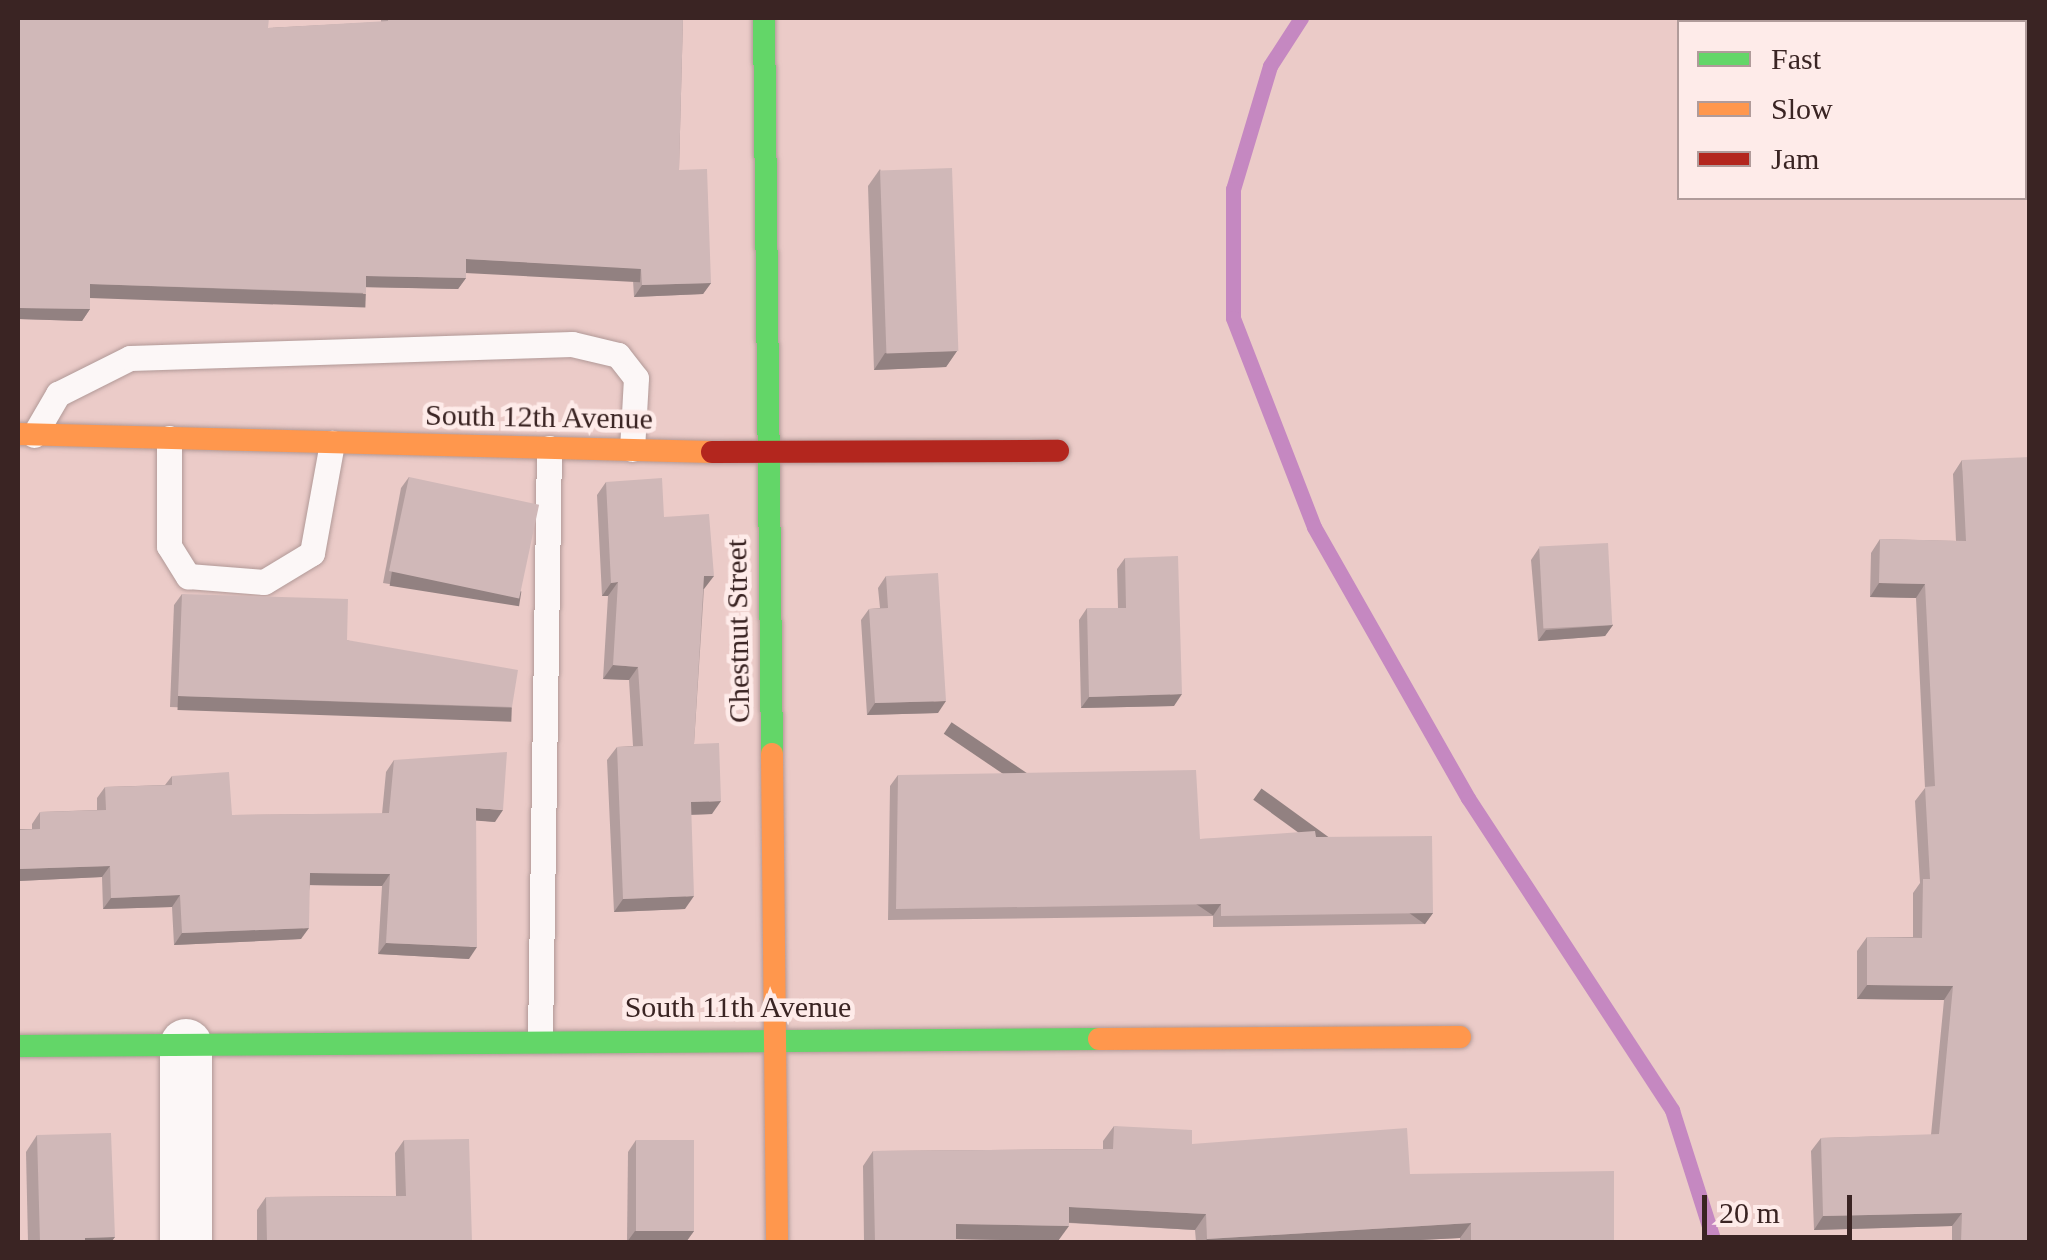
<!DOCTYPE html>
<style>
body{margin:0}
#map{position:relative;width:2047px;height:1260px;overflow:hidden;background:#ebcbc8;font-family:Georgia,serif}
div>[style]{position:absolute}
.stream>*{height:15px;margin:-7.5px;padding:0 7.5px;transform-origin:7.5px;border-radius:7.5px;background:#c588c1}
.roads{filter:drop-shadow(0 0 2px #b19997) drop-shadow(0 0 2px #b19997)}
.lane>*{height:25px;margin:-12.5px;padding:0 12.5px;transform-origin:12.5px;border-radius:12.5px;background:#fcf7f7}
.street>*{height:52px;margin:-26px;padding:0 26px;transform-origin:26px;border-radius:26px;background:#fcf7f7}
.fast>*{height:22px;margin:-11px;padding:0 11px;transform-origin:11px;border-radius:11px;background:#63d668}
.slow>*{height:22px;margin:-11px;padding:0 11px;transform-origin:11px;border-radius:11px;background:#ff974d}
.jam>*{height:22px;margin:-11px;padding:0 11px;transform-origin:11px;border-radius:11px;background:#b3261e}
.wall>*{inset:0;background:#b39e9e}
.shaded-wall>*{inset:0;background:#928181;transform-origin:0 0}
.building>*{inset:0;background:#d0b8b8;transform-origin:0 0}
span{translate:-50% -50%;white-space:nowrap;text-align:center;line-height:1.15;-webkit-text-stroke:9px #feebe9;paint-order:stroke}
.street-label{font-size:30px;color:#3a2423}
.frame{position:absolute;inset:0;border:20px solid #3a2423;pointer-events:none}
.legend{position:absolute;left:1677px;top:20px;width:350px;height:180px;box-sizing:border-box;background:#feebe9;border:2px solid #b09b9a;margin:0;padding:12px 18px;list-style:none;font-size:30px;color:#3a2423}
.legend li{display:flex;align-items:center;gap:20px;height:50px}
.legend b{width:50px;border:2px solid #b09b9a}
.scale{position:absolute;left:1702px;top:1195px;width:150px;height:45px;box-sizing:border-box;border:5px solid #3a2423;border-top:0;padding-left:12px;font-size:30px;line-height:35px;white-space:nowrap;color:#3a2423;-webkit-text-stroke:8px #feebe9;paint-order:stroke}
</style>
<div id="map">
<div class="stream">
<div style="left:1301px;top:18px;width:57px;rotate:122.9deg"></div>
<div style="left:1270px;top:66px;width:128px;rotate:106.7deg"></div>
<div style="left:1233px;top:189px;width:129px;rotate:90deg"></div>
<div style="left:1233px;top:318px;width:224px;rotate:68.8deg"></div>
<div style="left:1314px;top:527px;width:312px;rotate:60.4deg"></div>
<div style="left:1468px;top:798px;width:373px;rotate:56.8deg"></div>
<div style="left:1672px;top:1110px;width:139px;rotate:72.3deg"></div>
</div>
<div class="roads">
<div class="lane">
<div style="left:34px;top:435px;width:48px;rotate:-59.7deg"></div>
<div style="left:58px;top:394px;width:80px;rotate:-26.6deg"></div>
<div style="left:130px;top:358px;width:442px;rotate:-1.8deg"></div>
<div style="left:572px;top:344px;width:47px;rotate:13.4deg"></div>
<div style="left:618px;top:355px;width:29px;rotate:52deg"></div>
<div style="left:636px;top:378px;width:71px;rotate:93.2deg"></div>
<div style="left:169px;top:438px;width:108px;rotate:90deg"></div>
<div style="left:169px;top:546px;width:36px;rotate:58deg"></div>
<div style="left:188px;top:576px;width:76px;rotate:4.5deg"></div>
<div style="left:264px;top:582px;width:56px;rotate:-31.1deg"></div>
<div style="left:312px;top:553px;width:112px;rotate:-79.7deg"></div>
<div style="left:540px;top:1039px;width:591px;rotate:-89.13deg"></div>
</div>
<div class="street">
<div style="left:186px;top:1242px;width:197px;rotate:-90deg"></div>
</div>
<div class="fast">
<div style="left:764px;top:18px;width:736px;rotate:89.38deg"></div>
<div style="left:18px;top:1046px;width:1081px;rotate:-0.37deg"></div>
</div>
<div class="slow">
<div style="left:18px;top:434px;width:694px;rotate:1.49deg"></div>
<div style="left:772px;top:754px;width:488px;rotate:89.4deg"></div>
<div style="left:1099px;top:1039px;width:361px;rotate:-0.3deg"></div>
</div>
<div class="jam">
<div style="left:712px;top:452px;width:346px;rotate:-0.2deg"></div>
</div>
</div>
<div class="wall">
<div style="clip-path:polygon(18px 18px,268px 28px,381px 22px,381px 18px,683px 18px,679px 170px,711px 283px,703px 294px,634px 297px,633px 280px,466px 271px,466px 278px,458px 289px,366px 287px,358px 304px,90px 296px,90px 309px,82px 321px,19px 319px)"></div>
<div style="clip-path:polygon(880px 169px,957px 351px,946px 367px,874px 370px,868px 186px)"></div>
<div style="clip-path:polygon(1962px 460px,2030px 1242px,1952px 1242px,1952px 1226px,1814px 1230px,1811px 1151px,1821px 1138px,1931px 1135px,1944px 1000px,1857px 999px,1857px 951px,1867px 937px,1913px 937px,1913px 893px,1920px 883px,1915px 801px,1925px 788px,1916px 598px,1870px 597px,1871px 553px,1880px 539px,1956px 541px,1953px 474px)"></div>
<div style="clip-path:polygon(409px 477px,521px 592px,513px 604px,383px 583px,401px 488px)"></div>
<div style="clip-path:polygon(606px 482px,664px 517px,704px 589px,694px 744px,712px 814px,691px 815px,685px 909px,614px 912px,607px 760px,617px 747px,633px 746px,629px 680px,603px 679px,608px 596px,602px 596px,597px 495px)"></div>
<div style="clip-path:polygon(1539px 548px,1613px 625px,1605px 636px,1538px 641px,1531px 560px)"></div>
<div style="clip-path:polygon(1125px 558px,1174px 706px,1081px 708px,1079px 620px,1087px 608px,1118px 608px,1117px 569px)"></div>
<div style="clip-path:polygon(886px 576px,938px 713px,867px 715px,861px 620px,869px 609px,880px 608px,878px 588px)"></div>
<div style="clip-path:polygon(182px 594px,347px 640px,512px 707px,504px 718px,170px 707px,174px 605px)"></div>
<div style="clip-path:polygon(394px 760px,495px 822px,476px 820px,469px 959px,378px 954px,382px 886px,310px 885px,301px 939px,174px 945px,172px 907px,103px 909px,102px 877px,19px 881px,19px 913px,18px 915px,18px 829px,32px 829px,32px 824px,40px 812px,97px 810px,97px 798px,105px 787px,165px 785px,172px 776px,232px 815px,382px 814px,386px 772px)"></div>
<div style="clip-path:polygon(898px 775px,1200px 839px,1316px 837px,1433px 913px,1425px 924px,1213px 927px,1213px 916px,888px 920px,890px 786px)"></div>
<div style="clip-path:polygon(1114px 1126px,1192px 1144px,1410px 1174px,1614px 1242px,1460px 1242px,1460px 1238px,1381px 1242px,1196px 1242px,1195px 1230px,1069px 1223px,1058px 1241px,956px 1239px,956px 1242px,864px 1242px,863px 1166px,873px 1151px,1103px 1149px,1103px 1141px)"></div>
<div style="clip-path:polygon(37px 1135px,115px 1237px,111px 1242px,28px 1242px,26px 1152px)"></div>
<div style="clip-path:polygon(404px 1140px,472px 1242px,257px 1242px,257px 1210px,266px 1197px,396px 1196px,395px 1153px)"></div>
<div style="clip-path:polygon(636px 1140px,694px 1231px,686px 1242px,627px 1242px,628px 1152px)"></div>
</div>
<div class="shaded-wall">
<div style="left:466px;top:259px;width:175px;height:14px;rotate:3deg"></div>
<div style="clip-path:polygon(366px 276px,466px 278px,458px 289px,358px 287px)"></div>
<div style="clip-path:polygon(711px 283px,703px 294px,634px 297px,642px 285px)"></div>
<div style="left:90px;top:284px;width:276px;height:14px;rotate:2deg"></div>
<div style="clip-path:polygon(19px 308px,90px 309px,82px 321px,18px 319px)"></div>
<div style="clip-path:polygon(957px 351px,946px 367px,874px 370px,885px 353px)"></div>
<div style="left:392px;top:571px;width:131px;height:15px;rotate:9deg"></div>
<div style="clip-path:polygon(704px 576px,714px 576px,704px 589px,694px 590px)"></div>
<div style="clip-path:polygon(618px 582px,608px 596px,602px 596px,611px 583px)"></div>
<div style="clip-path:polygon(1879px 583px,1925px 584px,1916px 598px,1870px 597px)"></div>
<div style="clip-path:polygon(1613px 625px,1605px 636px,1538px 641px,1546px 630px)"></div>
<div style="clip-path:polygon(613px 665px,638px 667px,629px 680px,603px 679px)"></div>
<div style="clip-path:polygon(1182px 694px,1174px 706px,1081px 708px,1089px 697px)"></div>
<div style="left:178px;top:696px;width:334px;height:14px;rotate:2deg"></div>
<div style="clip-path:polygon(946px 701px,938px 713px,867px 715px,875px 703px)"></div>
<div style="clip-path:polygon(721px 801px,712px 814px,681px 815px,691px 802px)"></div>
<div style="clip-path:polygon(476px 808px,503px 810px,495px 822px,468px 820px)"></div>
<div style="clip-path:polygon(110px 866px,102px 877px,18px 881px,19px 869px)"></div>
<div style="clip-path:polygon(310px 873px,390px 874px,382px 886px,302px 885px)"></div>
<div style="clip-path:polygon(180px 895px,172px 907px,103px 909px,111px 898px)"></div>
<div style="clip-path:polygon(694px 896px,685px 909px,614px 912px,623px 899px)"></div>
<div style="left:1221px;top:904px;width:14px;height:325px;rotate:124deg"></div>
<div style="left:1433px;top:913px;width:14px;height:212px;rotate:126deg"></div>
<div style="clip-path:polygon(309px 928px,301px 939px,174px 945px,182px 933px)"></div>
<div style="clip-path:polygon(386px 943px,477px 947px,469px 959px,378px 954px)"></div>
<div style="clip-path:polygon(1867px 985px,1953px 986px,1944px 1000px,1857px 999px)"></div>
<div style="clip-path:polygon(1069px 1207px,1206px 1214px,1195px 1230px,1059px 1222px)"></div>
<div style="clip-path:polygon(1962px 1213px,1952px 1226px,1814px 1230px,1823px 1216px)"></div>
<div style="clip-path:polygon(1471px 1223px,1460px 1238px,1381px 1242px,1204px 1242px,1207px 1239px)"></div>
<div style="clip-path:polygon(956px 1224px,1069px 1226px,1058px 1241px,945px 1239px)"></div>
<div style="clip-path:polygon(635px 1231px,694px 1231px,686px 1242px,627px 1242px)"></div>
<div style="clip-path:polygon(115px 1237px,111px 1242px,82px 1242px,85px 1238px)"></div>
</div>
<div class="building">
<div style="clip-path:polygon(18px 18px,269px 18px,268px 28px,388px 21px,388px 18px,683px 18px,679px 170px,707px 169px,711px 283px,642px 285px,641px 269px,466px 259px,466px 278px,366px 276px,366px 293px,90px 284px,90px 309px,19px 308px,19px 331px,18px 331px)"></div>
<div style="left:952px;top:168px;width:183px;height:72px;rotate:88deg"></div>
<div style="clip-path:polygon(2030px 457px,2030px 1242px,1961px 1242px,1962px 1213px,1823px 1216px,1821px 1138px,1939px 1134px,1953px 986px,1867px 985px,1867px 937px,1922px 938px,1923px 879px,1930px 879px,1925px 787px,1935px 786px,1925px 584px,1879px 583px,1880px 539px,1966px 541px,1962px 460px)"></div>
<div style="left:409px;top:477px;width:133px;height:96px;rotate:12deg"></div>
<div style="clip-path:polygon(662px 478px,664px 517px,709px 514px,714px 576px,704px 576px,694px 744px,719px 743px,721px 801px,691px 802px,694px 896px,623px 899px,617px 747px,643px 746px,638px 667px,613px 665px,618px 582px,611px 583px,606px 482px)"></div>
<div style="left:1608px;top:543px;width:82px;height:69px;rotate:87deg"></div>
<div style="clip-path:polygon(1178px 556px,1182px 694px,1089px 697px,1087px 608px,1126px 608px,1125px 558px)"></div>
<div style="clip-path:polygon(938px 573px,946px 701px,875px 703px,869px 609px,888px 608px,886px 576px)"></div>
<div style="clip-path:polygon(182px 594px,348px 599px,347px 640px,518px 670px,512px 707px,178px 696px)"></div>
<div style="clip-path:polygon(507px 752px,503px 810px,476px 808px,477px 947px,386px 943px,390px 874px,310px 873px,309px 928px,182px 933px,180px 895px,111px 898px,110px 866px,19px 869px,19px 913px,18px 913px,18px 830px,40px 829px,40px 812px,106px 810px,105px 787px,172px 785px,172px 776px,229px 772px,232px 815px,389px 813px,394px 760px)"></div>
<div style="clip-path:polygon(1196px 770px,1200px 839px,1315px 831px,1316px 837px,1432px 836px,1433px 913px,1221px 916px,1221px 904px,896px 909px,898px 775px)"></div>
<div style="clip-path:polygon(1114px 1126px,1192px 1130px,1192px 1144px,1407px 1128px,1410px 1174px,1614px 1171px,1614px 1242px,1471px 1242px,1471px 1223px,1207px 1239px,1206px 1214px,1069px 1207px,1069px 1226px,956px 1224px,956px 1242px,875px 1242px,873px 1151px,1113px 1149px)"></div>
<div style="clip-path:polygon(111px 1133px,115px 1237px,85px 1238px,85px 1242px,30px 1242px,40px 1242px,37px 1135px)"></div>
<div style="clip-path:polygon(469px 1139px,472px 1242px,267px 1242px,266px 1197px,406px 1196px,404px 1140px)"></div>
<div style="left:636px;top:1140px;width:58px;height:91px"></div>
</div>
<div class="street-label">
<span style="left:539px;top:417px;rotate:1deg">South 12th Avenue</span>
<span style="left:738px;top:631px;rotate:-91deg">Chestnut Street</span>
<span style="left:738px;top:1007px">South 11th Avenue</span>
</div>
<div class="frame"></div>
<ul class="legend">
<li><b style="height:12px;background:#63d668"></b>Fast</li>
<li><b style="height:12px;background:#ff974d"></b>Slow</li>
<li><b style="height:12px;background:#b3261e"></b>Jam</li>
</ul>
<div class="scale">20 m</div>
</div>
